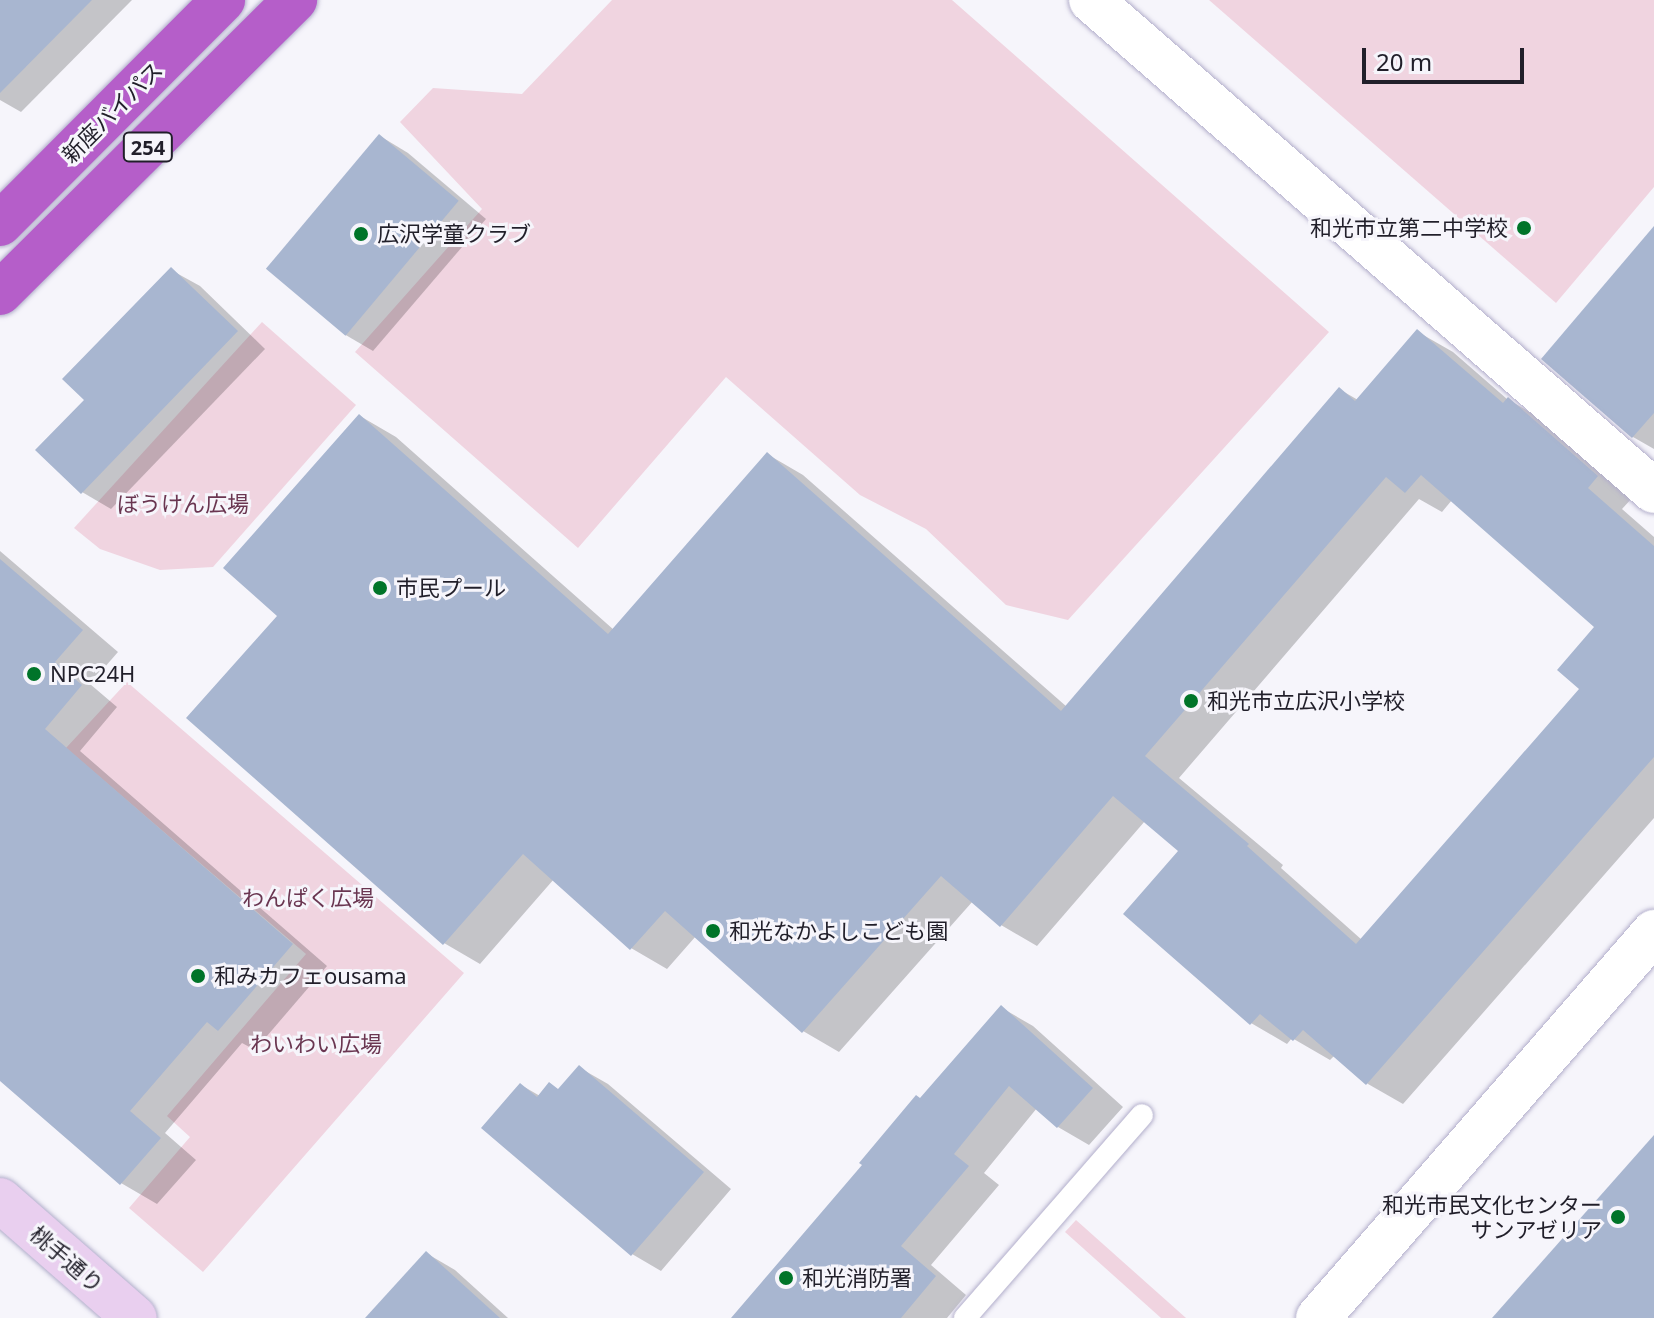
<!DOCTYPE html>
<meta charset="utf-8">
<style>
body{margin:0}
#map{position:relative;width:1654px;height:1318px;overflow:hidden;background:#f6f5fb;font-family:"Noto Sans","Noto Sans JP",sans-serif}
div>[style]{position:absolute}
.green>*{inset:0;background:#f0d4e0}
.shadow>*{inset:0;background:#0003}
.building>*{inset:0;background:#a8b6d0;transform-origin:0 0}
.roads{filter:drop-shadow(0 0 2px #b2aecb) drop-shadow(0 0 2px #b2aecb)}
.lane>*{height:22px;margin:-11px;padding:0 11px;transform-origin:11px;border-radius:11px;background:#fff}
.street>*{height:44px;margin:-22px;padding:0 22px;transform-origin:22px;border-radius:22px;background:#fff}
.secondary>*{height:44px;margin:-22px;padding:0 22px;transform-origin:22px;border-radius:22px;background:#e9cfef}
.highway>*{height:44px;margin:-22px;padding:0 22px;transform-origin:22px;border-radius:22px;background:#b55ec9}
.dots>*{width:22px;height:22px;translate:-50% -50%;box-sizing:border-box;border:4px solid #f6f5fb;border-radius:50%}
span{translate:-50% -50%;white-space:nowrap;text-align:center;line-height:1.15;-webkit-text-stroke:6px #f6f5fb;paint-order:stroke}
.shield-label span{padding:2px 6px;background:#f6f5fb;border:2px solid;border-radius:6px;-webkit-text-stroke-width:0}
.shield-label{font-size:20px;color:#211f2a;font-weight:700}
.street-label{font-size:22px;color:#211f2a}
.poi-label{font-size:22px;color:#211f2a}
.right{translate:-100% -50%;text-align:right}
.left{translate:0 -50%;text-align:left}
.park-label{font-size:22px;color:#6a3651}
.scale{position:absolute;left:1362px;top:48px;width:162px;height:36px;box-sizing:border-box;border:4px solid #211f2a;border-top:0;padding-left:10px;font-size:24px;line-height:28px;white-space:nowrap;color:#211f2a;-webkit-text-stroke:6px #f6f5fb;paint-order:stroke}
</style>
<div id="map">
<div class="green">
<div style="clip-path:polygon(612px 0,952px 0,1329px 332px,1068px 620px,1006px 605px,926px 529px,860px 495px,726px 377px,578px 548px,355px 352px,482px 209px,400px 122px,433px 88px,522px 94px)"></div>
<div style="clip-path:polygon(1209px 0,1654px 0,1654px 187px,1556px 303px)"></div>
<div style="clip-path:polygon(262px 322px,356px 405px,213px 567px,160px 570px,100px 549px,74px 528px)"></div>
<div style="clip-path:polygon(127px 682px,464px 973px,203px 1272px,129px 1208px,190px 1137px,167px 1116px,306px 954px,66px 748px)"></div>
<div style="clip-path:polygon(1076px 1220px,1186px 1318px,1161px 1318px,1065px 1232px)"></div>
</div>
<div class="shadow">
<div style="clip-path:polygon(0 0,132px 0,21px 112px,0 100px)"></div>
<div style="clip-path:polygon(380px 136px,408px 153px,486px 219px,373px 351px,344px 334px)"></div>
<div style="clip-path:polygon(1654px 229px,1654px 449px,1633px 437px)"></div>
<div style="clip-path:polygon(171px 270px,200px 286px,265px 349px,111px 509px,82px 492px)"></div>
<div style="clip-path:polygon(evenodd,1418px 332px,1453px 352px,1507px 399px,1544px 420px,1633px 497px,1622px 509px,1654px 537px,1654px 818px,1403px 1104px,1368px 1084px,1335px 1055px,1330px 1060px,1292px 1038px,1287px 1044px,1251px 1023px,1181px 851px,1145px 821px,1037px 946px,1001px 925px,973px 901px,839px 1052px,803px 1031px,696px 936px,667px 969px,631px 948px,554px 879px,480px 964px,444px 943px,280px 615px,360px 416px,396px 437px,614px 630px,767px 454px,803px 475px,1067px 707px,1339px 389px,1358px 400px,1418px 332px,1419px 499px,1442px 512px,1452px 500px,1597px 627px,1582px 689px,1362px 940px,1281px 868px,1283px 865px,1179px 778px,1419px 499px)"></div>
<div style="clip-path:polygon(0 551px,118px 652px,90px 684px,117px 707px,80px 751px,327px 966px,255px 1050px,242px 1043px,165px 1133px,196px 1160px,157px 1204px,121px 1183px,0 1078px)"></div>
<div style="clip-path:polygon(1002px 1008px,1033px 1026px,1123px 1107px,1089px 1145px,1058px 1127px,1037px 1108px,984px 1173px,999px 1185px,931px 1265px,966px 1295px,947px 1318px,733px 1318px)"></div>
<div style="clip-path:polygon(580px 1068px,608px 1084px,731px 1189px,661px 1271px,632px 1254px,521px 1085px,540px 1096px,559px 1090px)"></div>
<div style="clip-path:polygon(426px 1253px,455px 1270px,508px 1318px,368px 1318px)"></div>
</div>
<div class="building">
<div style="clip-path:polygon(0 0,92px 0,0 93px)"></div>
<div style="left:379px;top:134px;width:104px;height:176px;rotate:40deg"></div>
<div style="clip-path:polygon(1654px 226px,1654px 413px,1632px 438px,1541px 359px)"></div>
<div style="clip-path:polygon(171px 267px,238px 331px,81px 494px,35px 450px,84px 400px,62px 379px)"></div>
<div style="clip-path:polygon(evenodd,1417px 329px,1503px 403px,1508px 397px,1598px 476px,1588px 488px,1654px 546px,1654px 757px,1366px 1085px,1303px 1030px,1293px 1041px,1260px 1014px,1250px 1025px,1123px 914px,1178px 851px,1113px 796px,1000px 927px,941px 876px,802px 1033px,665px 911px,630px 950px,523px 854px,443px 945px,186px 718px,277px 616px,223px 568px,359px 414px,608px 634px,767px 452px,1061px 711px,1339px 387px,1355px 401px,1417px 329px,1421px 475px,1594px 627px,1557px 670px,1579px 689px,1356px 944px,1247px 846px,1249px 844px,1145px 756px,1386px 477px,1405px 493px,1421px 475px)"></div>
<div style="clip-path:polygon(0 559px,83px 630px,55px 662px,82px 685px,45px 729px,293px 944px,218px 1031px,207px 1022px,130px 1111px,161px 1138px,120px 1185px,0 1081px)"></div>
<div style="clip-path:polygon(1001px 1005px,1093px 1088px,1057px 1128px,1009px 1086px,954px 1154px,969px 1166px,901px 1246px,936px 1276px,901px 1318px,731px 1318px,862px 1165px,859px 1163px,916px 1095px,920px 1098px)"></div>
<div style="clip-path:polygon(579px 1065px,704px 1172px,631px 1256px,481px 1128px,520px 1083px,537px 1097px,549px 1082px,558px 1089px)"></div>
<div style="clip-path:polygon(1654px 1135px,1654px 1318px,1492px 1318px)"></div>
<div style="clip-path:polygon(426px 1251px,500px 1318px,365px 1318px)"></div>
</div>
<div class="roads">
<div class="lane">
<div style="left:965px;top:1318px;width:269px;rotate:-48.9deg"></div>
</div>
<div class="street">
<div style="left:1091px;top:0;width:747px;rotate:41.09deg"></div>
<div style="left:1318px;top:1318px;width:512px;rotate:-48.96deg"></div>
</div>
<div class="secondary">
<div style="left:0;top:1200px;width:179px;rotate:41.2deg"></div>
</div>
<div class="highway">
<div style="left:0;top:224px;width:316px;rotate:-45.1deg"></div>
<div style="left:0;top:293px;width:416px;rotate:-44.8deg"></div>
</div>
</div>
<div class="dots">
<div style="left:1524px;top:228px;background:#007429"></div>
<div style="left:361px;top:234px;background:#007429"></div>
<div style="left:380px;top:588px;background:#007429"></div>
<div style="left:34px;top:674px;background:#007429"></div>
<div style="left:1191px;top:701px;background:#007429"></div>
<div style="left:713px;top:931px;background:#007429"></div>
<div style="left:198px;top:976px;background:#007429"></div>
<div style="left:1618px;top:1217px;background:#007429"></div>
<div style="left:786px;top:1278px;background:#007429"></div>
</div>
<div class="shield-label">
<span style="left:148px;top:147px">254</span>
</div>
<div class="street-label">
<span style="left:112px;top:112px;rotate:-45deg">新座バイパス</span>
<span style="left:67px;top:1259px;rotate:41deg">桃手通り</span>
</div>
<div class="poi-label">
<span class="right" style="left:1508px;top:228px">和光市立第二中学校</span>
<span class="left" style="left:377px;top:234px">広沢学童クラブ</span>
<span class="left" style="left:396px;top:588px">市民プール</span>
<span class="left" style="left:50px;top:674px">NPC24H</span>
<span class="left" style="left:1207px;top:701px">和光市立広沢小学校</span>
<span class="left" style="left:729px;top:931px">和光なかよしこども園</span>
<span class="left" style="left:214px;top:976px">和みカフェousama</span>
<span class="right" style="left:1602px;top:1217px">和光市民文化センター<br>サンアゼリア</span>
<span class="left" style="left:802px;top:1278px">和光消防署</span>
</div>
<div class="park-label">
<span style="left:183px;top:504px">ぼうけん広場</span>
<span style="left:308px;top:898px">わんぱく広場</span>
<span style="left:316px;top:1044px">わいわい広場</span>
</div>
<div class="scale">20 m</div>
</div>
